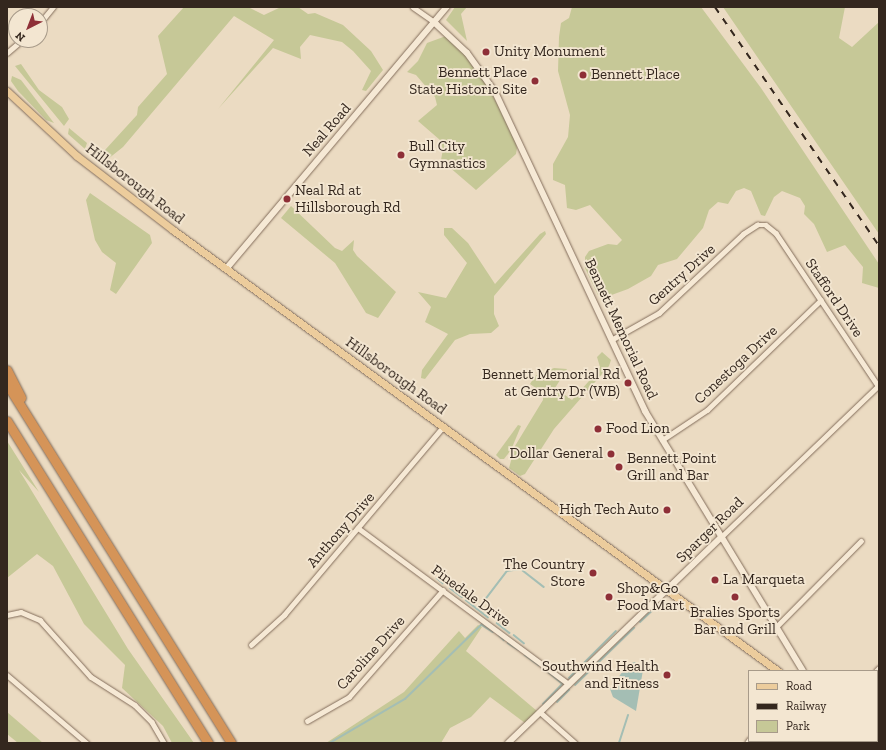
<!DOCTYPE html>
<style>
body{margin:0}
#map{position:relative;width:886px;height:750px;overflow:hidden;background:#ebdbc2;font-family:"Zilla Slab",serif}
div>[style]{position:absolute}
.green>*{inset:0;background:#c6c897}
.water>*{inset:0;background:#a4beb4}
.stream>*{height:1.5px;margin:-0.75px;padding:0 0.75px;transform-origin:0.75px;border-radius:0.75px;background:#a4beb4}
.roads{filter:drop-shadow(0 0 1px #836d5b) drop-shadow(0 0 1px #836d5b)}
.minor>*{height:4.5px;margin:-2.25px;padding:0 2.25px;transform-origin:2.25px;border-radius:2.25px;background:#f6e9d5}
.tertiary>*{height:6px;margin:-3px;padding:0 3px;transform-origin:3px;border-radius:3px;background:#f6e9d5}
.primary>*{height:7px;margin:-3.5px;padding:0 3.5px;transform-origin:3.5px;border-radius:3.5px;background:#eccc9c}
.motorway>*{height:9px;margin:-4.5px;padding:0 4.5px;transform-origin:4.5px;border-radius:4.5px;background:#d59458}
.rail>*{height:1.5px;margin-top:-0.75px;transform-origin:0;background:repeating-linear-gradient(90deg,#34271e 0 7px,transparent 0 14px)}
.dots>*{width:11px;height:11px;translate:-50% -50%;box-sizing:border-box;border:2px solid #f3e6d1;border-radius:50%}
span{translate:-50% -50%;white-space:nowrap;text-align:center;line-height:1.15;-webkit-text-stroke:3.5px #f3e6d1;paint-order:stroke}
.poi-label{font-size:15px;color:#34271e}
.left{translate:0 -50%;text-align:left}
.right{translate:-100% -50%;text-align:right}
.street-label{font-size:15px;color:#34271e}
.frame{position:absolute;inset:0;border:8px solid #34271e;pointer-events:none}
.legend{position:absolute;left:748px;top:670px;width:130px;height:72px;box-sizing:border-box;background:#f3e6d1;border:1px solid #a79a89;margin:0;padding:5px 7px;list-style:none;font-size:12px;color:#34271e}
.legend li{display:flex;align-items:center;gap:8px;height:20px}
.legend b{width:20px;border:1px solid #a79a89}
.north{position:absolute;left:8px;top:8px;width:40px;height:40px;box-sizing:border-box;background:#f3e6d1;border:1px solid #a79a89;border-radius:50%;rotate:222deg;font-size:11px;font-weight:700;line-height:16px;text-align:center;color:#34271e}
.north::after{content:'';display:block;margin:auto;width:14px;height:18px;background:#8e2f37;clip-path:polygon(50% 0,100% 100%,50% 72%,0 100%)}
</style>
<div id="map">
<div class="green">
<div style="clip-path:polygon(184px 7px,248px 7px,264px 15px,281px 7px,298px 7px,308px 14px,315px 13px,343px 25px,371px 51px,383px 70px,366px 91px,362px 90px,371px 71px,353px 51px,342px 42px,310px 35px,300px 47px,301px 59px,273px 48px,218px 109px,274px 40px,234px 16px,123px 147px,108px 159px,102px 154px,105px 150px,137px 115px,138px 107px,167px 74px,158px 36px)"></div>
<div style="clip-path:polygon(455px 7px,467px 7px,461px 14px,467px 41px,446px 20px)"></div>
<div style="clip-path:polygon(572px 7px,701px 7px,761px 88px,879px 264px,879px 288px,862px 283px,863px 267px,845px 245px,827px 252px,814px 224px,804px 214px,805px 206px,800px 198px,782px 191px,774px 197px,765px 216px,761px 215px,751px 191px,744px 188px,736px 191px,728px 204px,718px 202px,709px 210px,703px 228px,677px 259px,658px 265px,651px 276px,628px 289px,606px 297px,598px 295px,585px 268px,585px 257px,589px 251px,608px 244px,617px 245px,622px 240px,590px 205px,576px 210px,567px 208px,565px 185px,553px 180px,553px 164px,568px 137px,570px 115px,558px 71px,559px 37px,561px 23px,569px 18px)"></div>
<div style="clip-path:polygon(723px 7px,845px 7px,839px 38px,852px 47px,879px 22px,879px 234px)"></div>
<div style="clip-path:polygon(446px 36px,474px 62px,514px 134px,517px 148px,516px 154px,476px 190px,441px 160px,443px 149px,440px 140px,418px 121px,437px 105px,435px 97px,416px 75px,407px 72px,418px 61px,427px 43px)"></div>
<div style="clip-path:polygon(21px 64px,39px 90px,62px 107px,69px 119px,64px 126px,15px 66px)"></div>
<div style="clip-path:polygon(12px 76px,21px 80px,54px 123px,46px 120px,18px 91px,11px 81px)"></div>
<div style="clip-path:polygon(69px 128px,87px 143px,85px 149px,68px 134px)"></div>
<div style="clip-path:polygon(90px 193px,150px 235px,152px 243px,116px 294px,110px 290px,116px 263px,102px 252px,95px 240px,86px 200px)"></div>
<div style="clip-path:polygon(291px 206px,335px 248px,342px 251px,354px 240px,353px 250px,357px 256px,396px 292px,378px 318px,366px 313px,335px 263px,281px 218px)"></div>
<div style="clip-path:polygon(444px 228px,452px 228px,468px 243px,495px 284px,540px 234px,545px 231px,546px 234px,494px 296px,494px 314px,499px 326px,491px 333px,470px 334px,455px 340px,425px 379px,421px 378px,422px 370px,448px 334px,425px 322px,431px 307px,418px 292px,446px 298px,467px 263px,444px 235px)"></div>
<div style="clip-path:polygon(602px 352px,611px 360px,609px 366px,554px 429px,525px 474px,520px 476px,509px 468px,515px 446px,543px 400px,543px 393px,530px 384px,535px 376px,554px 368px,567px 369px,555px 388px,572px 400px,597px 372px,600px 367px,597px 357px)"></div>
<div style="clip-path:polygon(518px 425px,521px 426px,511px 450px,504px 459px,500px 459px,496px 455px)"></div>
<div style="clip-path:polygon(7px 441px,39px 492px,19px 470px,128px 649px,194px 743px,172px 743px,163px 726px,122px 688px,125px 665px,84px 624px,53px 566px,37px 554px,7px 578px)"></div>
<div style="clip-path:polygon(478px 625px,482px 627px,466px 651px,537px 711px,525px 723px,490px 697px,471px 717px,450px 728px,441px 743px,326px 743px,404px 692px,459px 631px,465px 638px)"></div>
<div style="clip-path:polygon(7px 712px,43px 743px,18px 743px,7px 734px)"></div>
</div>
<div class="water">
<div style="clip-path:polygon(635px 662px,643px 670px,636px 711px,613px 697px,610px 689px,628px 664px)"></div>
</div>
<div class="stream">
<div style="left:437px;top:578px;width:8px;rotate:40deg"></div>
<div style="left:450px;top:588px;width:15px;rotate:37deg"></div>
<div style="left:466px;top:600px;width:28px;rotate:38deg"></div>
<div style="left:478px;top:609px;width:48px;rotate:-52.7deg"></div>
<div style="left:507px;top:571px;width:14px;rotate:-8deg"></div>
<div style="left:521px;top:569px;width:29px;rotate:38deg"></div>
<div style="left:640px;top:622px;width:26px;rotate:-43deg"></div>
<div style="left:659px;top:604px;width:10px;rotate:-6deg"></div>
<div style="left:497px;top:623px;width:16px;rotate:38deg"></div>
<div style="left:482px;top:625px;width:13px;rotate:32deg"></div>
<div style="left:499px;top:635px;width:7px;rotate:45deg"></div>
<div style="left:514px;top:635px;width:13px;rotate:39deg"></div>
<div style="left:508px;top:643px;width:13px;rotate:32deg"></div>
<div style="left:525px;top:655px;width:17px;rotate:36deg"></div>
<div style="left:569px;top:678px;width:66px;rotate:-45deg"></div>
<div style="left:575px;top:685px;width:82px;rotate:-44deg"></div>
<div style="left:557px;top:702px;width:17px;rotate:-45deg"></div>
<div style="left:543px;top:704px;width:28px;rotate:-46deg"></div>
<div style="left:562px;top:684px;width:25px;rotate:-140deg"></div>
<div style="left:330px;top:743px;width:87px;rotate:-30.4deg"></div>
<div style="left:405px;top:699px;width:107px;rotate:-44.2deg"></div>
<div style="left:619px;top:743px;width:29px;rotate:-72deg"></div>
</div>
<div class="roads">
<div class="minor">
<div style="left:413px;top:7px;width:28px;rotate:35deg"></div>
<div style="left:40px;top:23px;width:21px;rotate:-51deg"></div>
<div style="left:7px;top:53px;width:20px;rotate:-41deg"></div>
<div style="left:611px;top:340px;width:55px;rotate:-29.4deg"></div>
<div style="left:659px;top:313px;width:115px;rotate:-43.2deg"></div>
<div style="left:743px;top:234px;width:17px;rotate:-33deg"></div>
<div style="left:757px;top:225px;width:9px"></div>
<div style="left:766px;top:225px;width:13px;rotate:39deg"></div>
<div style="left:776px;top:233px;width:185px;rotate:56.2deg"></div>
<div style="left:662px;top:440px;width:54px;rotate:-33.7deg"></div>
<div style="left:707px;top:410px;width:158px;rotate:-44deg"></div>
<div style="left:358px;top:528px;width:262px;rotate:36.5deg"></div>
<div style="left:720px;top:538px;width:219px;rotate:-43.9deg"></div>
<div style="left:7px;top:615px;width:14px;rotate:-12deg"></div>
<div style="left:21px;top:612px;width:21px;rotate:23deg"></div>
<div style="left:40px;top:620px;width:76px;rotate:48.2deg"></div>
<div style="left:91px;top:677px;width:52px;rotate:32.5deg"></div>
<div style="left:135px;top:705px;width:24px;rotate:45deg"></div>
<div style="left:152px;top:722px;width:24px;rotate:60deg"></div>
<div style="left:775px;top:628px;width:122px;rotate:-45.3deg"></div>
<div style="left:251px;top:645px;width:45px;rotate:-42.3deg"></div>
<div style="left:284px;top:615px;width:246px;rotate:-49.8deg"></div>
<div style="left:876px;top:671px;width:4px;rotate:-45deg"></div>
<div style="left:7px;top:675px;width:105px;rotate:40.4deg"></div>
<div style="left:540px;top:712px;width:47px;rotate:41.5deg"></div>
<div style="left:307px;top:721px;width:48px;rotate:-29.7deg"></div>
<div style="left:349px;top:697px;width:142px;rotate:-48.7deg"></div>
<div style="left:747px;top:743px;width:4px;rotate:-56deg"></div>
</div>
<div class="tertiary">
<div style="left:436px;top:24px;width:42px;rotate:43.1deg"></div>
<div style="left:467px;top:53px;width:48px;rotate:54.3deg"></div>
<div style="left:495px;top:92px;width:353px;rotate:64.8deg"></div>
<div style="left:645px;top:411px;width:304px;rotate:58.7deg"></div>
<div style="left:226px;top:269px;width:343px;rotate:-49.9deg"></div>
<div style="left:508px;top:743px;width:295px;rotate:-44deg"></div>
</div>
<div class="primary">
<div style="left:7px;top:91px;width:96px;rotate:42.9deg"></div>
<div style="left:77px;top:156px;width:121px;rotate:37.6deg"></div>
<div style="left:173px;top:230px;width:749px;rotate:36.09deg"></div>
<div style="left:874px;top:741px;width:4px;rotate:34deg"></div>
</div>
<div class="motorway">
<div style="left:7px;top:370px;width:31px;rotate:63deg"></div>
<div style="left:7px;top:384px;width:423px;rotate:58deg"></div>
<div style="left:7px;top:421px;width:380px;rotate:58deg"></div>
</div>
</div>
<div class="rail">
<div style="left:715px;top:7px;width:290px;rotate:55.5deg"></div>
</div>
<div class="dots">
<div style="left:486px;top:52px;background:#8e2f37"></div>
<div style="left:583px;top:75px;background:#8e2f37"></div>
<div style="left:535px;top:81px;background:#8e2f37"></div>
<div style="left:401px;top:155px;background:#8e2f37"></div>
<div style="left:287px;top:199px;background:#8e2f37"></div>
<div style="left:628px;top:383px;background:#8e2f37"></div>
<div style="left:598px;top:429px;background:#8e2f37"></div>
<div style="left:611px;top:454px;background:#8e2f37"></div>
<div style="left:619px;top:467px;background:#8e2f37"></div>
<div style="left:667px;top:510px;background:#8e2f37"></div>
<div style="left:593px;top:573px;background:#8e2f37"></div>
<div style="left:715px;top:580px;background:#8e2f37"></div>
<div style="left:609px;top:597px;background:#8e2f37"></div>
<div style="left:735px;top:597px;background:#8e2f37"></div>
<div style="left:667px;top:675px;background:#8e2f37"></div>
</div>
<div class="poi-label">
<span class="left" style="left:494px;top:52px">Unity Monument</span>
<span class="right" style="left:527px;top:81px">Bennett Place<br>State Historic Site</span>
<span class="left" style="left:591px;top:75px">Bennett Place</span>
<span class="left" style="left:409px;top:155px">Bull City<br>Gymnastics</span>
<span class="left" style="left:295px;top:199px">Neal Rd at<br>Hillsborough Rd</span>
<span class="right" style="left:620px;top:383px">Bennett Memorial Rd<br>at Gentry Dr (WB)</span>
<span class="left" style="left:606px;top:429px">Food Lion</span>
<span class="right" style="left:603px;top:454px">Dollar General</span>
<span class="left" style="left:627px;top:467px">Bennett Point<br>Grill and Bar</span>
<span class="right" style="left:659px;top:510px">High Tech Auto</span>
<span class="right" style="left:585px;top:573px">The Country<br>Store</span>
<span class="left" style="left:723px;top:580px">La Marqueta</span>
<span class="left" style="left:617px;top:597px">Shop&amp;Go<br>Food Mart</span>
<span style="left:735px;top:621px">Bralies Sports<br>Bar and Grill</span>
<span class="right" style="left:659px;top:675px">Southwind Health<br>and Fitness</span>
</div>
<div class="street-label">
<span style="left:327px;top:130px;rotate:-49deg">Neal Road</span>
<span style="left:135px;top:184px;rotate:38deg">Hillsborough Road</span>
<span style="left:682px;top:275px;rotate:-42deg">Gentry Drive</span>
<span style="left:834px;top:298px;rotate:56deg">Stafford Drive</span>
<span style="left:621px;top:329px;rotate:65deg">Bennett Memorial Road</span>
<span style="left:736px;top:365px;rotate:-43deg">Conestoga Drive</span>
<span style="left:396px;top:376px;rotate:36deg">Hillsborough Road</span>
<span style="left:341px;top:530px;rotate:-49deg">Anthony Drive</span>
<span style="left:710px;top:530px;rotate:-44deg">Sparger Road</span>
<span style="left:471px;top:596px;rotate:36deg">Pinedale Drive</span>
<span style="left:371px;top:653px;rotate:-48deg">Caroline Drive</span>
</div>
<div class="frame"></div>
<ul class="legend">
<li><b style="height:5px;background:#eccc9c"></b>Road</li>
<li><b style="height:5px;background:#34271e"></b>Railway</li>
<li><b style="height:11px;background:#c6c897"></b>Park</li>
</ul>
<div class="north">N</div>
</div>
